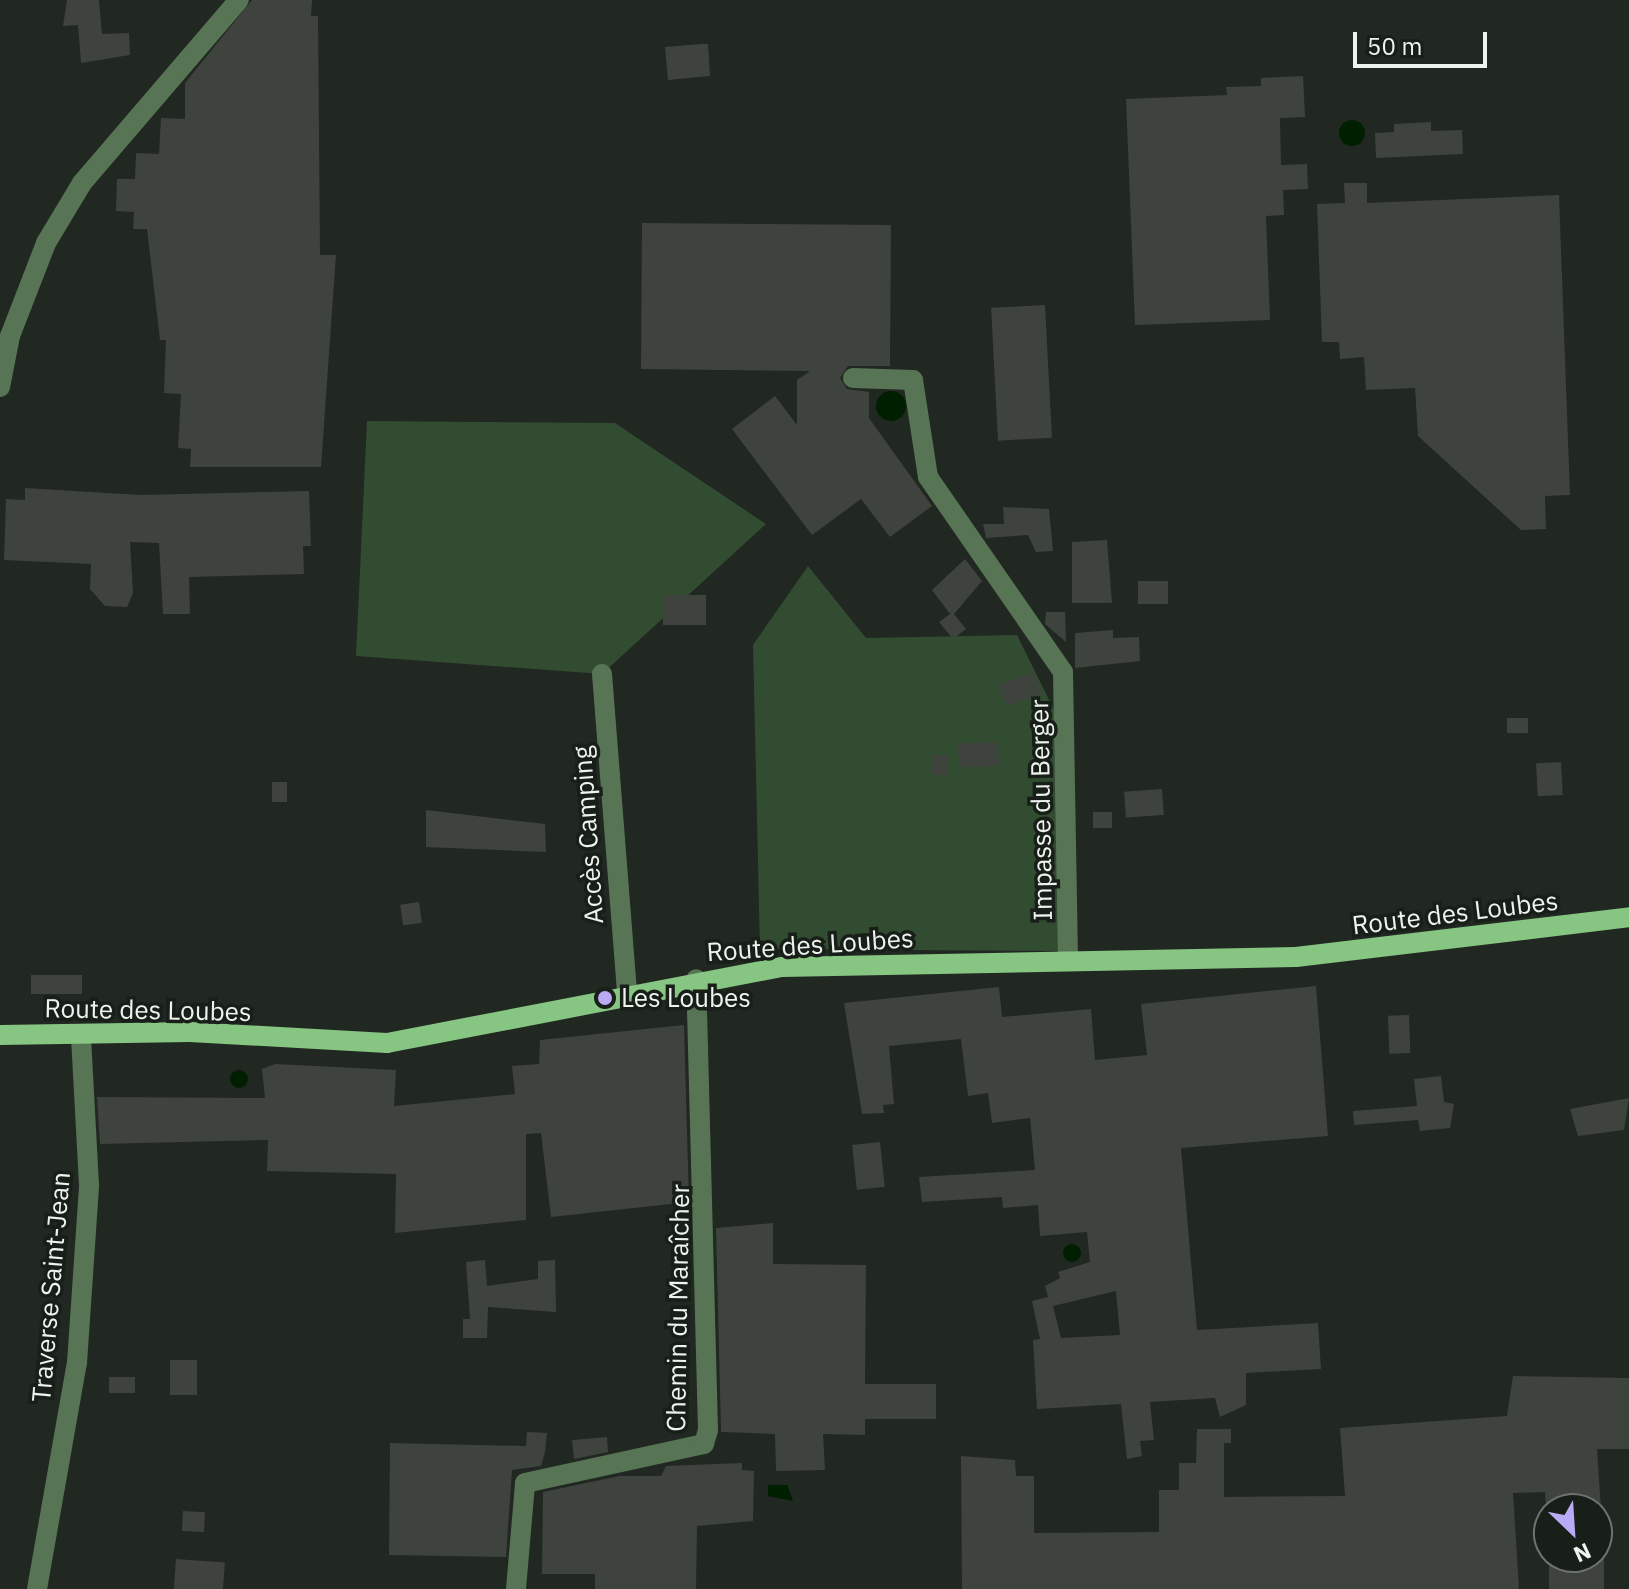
<!DOCTYPE html>
<meta charset="utf-8">
<style>
body{margin:0}
#map{position:relative;width:1629px;height:1589px;overflow:hidden;background:#212721;font-family:"IBM Plex Sans",sans-serif}
div>[style]{position:absolute}
.green>*{inset:0;background:#324c31}
.water>*{inset:0;background:#001e00}
.round{border-radius:50%}
.building>*{inset:0;background:#3e443d;transform-origin:0 0}
.minor>*{height:20px;margin:-10px;padding:0 10px;transform-origin:10px;border-radius:10px;background:#577555}
.major>*{height:20px;margin:-10px;padding:0 10px;transform-origin:10px;border-radius:10px;background:#86c582}
.dots>*{width:22px;height:22px;translate:-50% -50%;box-sizing:border-box;border:4px solid #181e18;border-radius:50%}
span{translate:-50% -50%;white-space:nowrap;text-align:center;line-height:1.15;-webkit-text-stroke:7px #181e18;paint-order:stroke}
.street-label{font-size:26px;color:#eff3ee}
.poi-label{font-size:26px;color:#eff3ee}
.left{translate:0 -50%;text-align:left}
.north{position:absolute;left:1533px;top:1493px;width:80px;height:80px;box-sizing:border-box;background:#181e18;border:2px solid #6e736e;border-radius:50%;rotate:155deg;font-size:22px;font-weight:700;line-height:32px;text-align:center;color:#eff3ee}
.north::after{content:'';display:block;margin:auto;width:28px;height:36px;background:#baaaf6;clip-path:polygon(50% 0,100% 100%,50% 72%,0 100%)}
.scale{position:absolute;left:1353px;top:32px;width:134px;height:36px;box-sizing:border-box;border:4px solid #eff3ee;border-top:0;padding-left:10px;font-size:24px;line-height:28px;white-space:nowrap;color:#eff3ee;-webkit-text-stroke:6px #181e18;paint-order:stroke}
</style>
<div id="map">
<div class="green">
<div style="clip-path:polygon(367px 421px,615px 423px,766px 524px,602px 674px,356px 656px)"></div>
<div style="clip-path:polygon(808px 566px,866px 638px,1017px 635px,1058px 718px,1061px 951px,760px 949px,753px 645px)"></div>
</div>
<div class="water">
<div class="round" style="left:1339px;top:120px;width:26px;height:26px"></div>
<div class="round" style="left:876px;top:391px;width:30px;height:30px"></div>
<div class="round" style="left:230px;top:1070px;width:18px;height:18px"></div>
<div class="round" style="left:1063px;top:1244px;width:18px;height:18px"></div>
<div style="clip-path:polygon(768px 1485px,787px 1485px,793px 1501px,768px 1496px)"></div>
</div>
<div class="building">
<div style="clip-path:polygon(67px 0,99px 0,102px 34px,129px 33px,130px 55px,81px 63px,78px 25px,63px 26px)"></div>
<div style="clip-path:polygon(252px 0,312px 0,311px 16px,318px 16px,320px 255px,336px 255px,321px 467px,190px 467px,191px 449px,178px 448px,181px 394px,164px 393px,166px 340px,160px 340px,147px 229px,133px 229px,134px 212px,116px 211px,117px 179px,135px 179px,136px 153px,159px 154px,161px 118px,185px 119px,185px 83px)"></div>
<div style="clip-path:polygon(701px 44px,708px 44px,710px 76px,668px 80px,665px 47px)"></div>
<div style="clip-path:polygon(1303px 76px,1305px 117px,1280px 118px,1281px 165px,1307px 164px,1308px 189px,1283px 190px,1284px 215px,1266px 216px,1270px 320px,1135px 325px,1126px 99px,1227px 95px,1226px 87px,1261px 86px,1261px 78px)"></div>
<div style="clip-path:polygon(1431px 122px,1431px 131px,1462px 130px,1463px 154px,1376px 158px,1375px 133px,1394px 132px,1394px 124px)"></div>
<div style="clip-path:polygon(1344px 183px,1367px 183px,1367px 203px,1559px 195px,1570px 495px,1545px 496px,1546px 529px,1521px 530px,1418px 436px,1415px 388px,1366px 390px,1364px 357px,1340px 359px,1339px 342px,1322px 342px,1317px 204px,1345px 203px)"></div>
<div style="clip-path:polygon(642px 223px,891px 225px,890px 366px,848px 366px,840px 378px,847px 389px,869px 392px,869px 418px,932px 506px,890px 537px,861px 499px,812px 535px,732px 429px,775px 396px,797px 425px,797px 380px,810px 371px,641px 369px)"></div>
<div style="left:1045px;top:305px;width:133px;height:54px;rotate:87deg"></div>
<div style="clip-path:polygon(25px 488px,140px 495px,309px 491px,311px 546px,303px 546px,304px 574px,189px 577px,190px 614px,163px 614px,159px 543px,130px 542px,133px 593px,127px 607px,105px 606px,90px 589px,91px 564px,4px 560px,6px 499px,25px 500px)"></div>
<div style="clip-path:polygon(1003px 507px,1049px 509px,1053px 551px,1036px 552px,1028px 535px,986px 538px,983px 524px,1004px 524px)"></div>
<div style="clip-path:polygon(1107px 540px,1112px 603px,1072px 603px,1072px 542px)"></div>
<div style="clip-path:polygon(965px 559px,982px 581px,954px 614px,966px 629px,953px 639px,939px 622px,950px 614px,932px 590px)"></div>
<div style="left:1138px;top:581px;width:30px;height:23px"></div>
<div style="left:663px;top:595px;width:43px;height:30px"></div>
<div style="clip-path:polygon(1046px 612px,1065px 612px,1066px 642px,1045px 624px)"></div>
<div style="clip-path:polygon(1113px 630px,1113px 638px,1139px 637px,1140px 661px,1075px 668px,1075px 633px)"></div>
<div style="clip-path:polygon(1034px 673px,1042px 693px,1011px 705px,1004px 701px,998px 684px)"></div>
<div style="left:1528px;top:718px;width:15px;height:21px;rotate:90deg"></div>
<div style="left:998px;top:742px;width:24px;height:40px;rotate:88deg"></div>
<div style="left:931px;top:755px;width:17px;height:20px"></div>
<div style="left:1561px;top:762px;width:33px;height:25px;rotate:87deg"></div>
<div style="left:272px;top:782px;width:15px;height:20px"></div>
<div style="left:1162px;top:789px;width:26px;height:38px;rotate:86deg"></div>
<div style="clip-path:polygon(426px 810px,545px 824px,546px 852px,426px 847px)"></div>
<div style="left:1093px;top:812px;width:19px;height:16px"></div>
<div style="left:419px;top:902px;width:21px;height:19px;rotate:82deg"></div>
<div style="left:82px;top:975px;width:19px;height:51px;rotate:90deg"></div>
<div style="clip-path:polygon(evenodd,1316px 986px,1328px 1136px,1181px 1148px,1197px 1330px,1318px 1323px,1321px 1369px,1246px 1373px,1246px 1405px,1220px 1417px,1215px 1398px,1150px 1402px,1154px 1440px,1140px 1441px,1142px 1456px,1127px 1459px,1121px 1404px,1037px 1409px,1033px 1340px,1040px 1339px,1032px 1301px,1048px 1297px,1045px 1286px,1060px 1278px,1058px 1272px,1090px 1262px,1087px 1232px,1040px 1236px,1038px 1205px,1003px 1208px,1002px 1197px,922px 1202px,919px 1177px,1035px 1170px,1030px 1118px,992px 1123px,988px 1093px,968px 1096px,961px 1039px,889px 1046px,894px 1104px,883px 1105px,884px 1113px,862px 1114px,844px 1003px,999px 987px,1002px 1017px,1091px 1009px,1095px 1060px,1147px 1055px,1141px 1004px,1316px 986px,1116px 1291px,1120px 1335px,1061px 1338px,1053px 1306px,1116px 1291px)"></div>
<div style="left:1409px;top:1015px;width:38px;height:21px;rotate:88deg"></div>
<div style="clip-path:polygon(684px 1025px,689px 1202px,551px 1217px,541px 1133px,526px 1134px,526px 1220px,395px 1233px,396px 1174px,267px 1171px,268px 1140px,100px 1144px,97px 1097px,265px 1098px,262px 1069px,275px 1064px,396px 1070px,394px 1106px,515px 1094px,512px 1066px,539px 1064px,540px 1040px)"></div>
<div style="clip-path:polygon(1441px 1076px,1444px 1102px,1454px 1104px,1450px 1128px,1420px 1131px,1418px 1120px,1354px 1125px,1353px 1111px,1417px 1106px,1414px 1079px)"></div>
<div style="clip-path:polygon(1629px 1098px,1624px 1130px,1578px 1136px,1570px 1109px)"></div>
<div style="left:880px;top:1142px;width:45px;height:28px;rotate:84deg"></div>
<div style="clip-path:polygon(773px 1223px,773px 1264px,866px 1265px,865px 1384px,936px 1384px,936px 1419px,865px 1419px,865px 1435px,823px 1434px,825px 1470px,776px 1471px,775px 1434px,721px 1432px,716px 1228px)"></div>
<div style="clip-path:polygon(485px 1260px,487px 1286px,538px 1279px,538px 1261px,555px 1260px,556px 1312px,488px 1307px,487px 1338px,463px 1338px,463px 1319px,470px 1319px,466px 1262px)"></div>
<div style="left:170px;top:1360px;width:27px;height:35px"></div>
<div style="clip-path:polygon(1513px 1376px,1629px 1378px,1629px 1449px,1597px 1449px,1601px 1509px,1546px 1509px,1545px 1492px,1513px 1493px,1519px 1589px,962px 1589px,961px 1456px,1015px 1460px,1016px 1476px,1034px 1476px,1034px 1533px,1159px 1532px,1159px 1490px,1179px 1490px,1179px 1463px,1196px 1463px,1197px 1429px,1231px 1429px,1231px 1443px,1224px 1443px,1224px 1497px,1345px 1496px,1340px 1428px,1507px 1416px)"></div>
<div style="left:109px;top:1377px;width:26px;height:16px"></div>
<div style="clip-path:polygon(527px 1432px,547px 1433px,545px 1452px,541px 1466px,512px 1470px,506px 1557px,389px 1555px,390px 1443px,526px 1446px)"></div>
<div style="clip-path:polygon(607px 1437px,608px 1452px,574px 1459px,572px 1440px)"></div>
<div style="clip-path:polygon(742px 1463px,742px 1470px,754px 1471px,753px 1521px,697px 1526px,696px 1589px,595px 1589px,595px 1574px,542px 1574px,543px 1492px,620px 1476px,661px 1476px,666px 1466px)"></div>
<div style="left:183px;top:1511px;width:22px;height:20px;rotate:3deg"></div>
<div style="left:1549px;top:1557px;width:55px;height:32px"></div>
<div style="left:176px;top:1559px;width:49px;height:30px;rotate:4deg"></div>
</div>
<div class="minor">
<div style="left:853px;top:378px;width:60px;rotate:1.9deg"></div>
<div style="left:913px;top:380px;width:98px;rotate:81.2deg"></div>
<div style="left:928px;top:477px;width:237px;rotate:55.3deg"></div>
<div style="left:1063px;top:672px;width:289px;rotate:89deg"></div>
<div style="left:0;top:387px;width:52px;rotate:-78.9deg"></div>
<div style="left:10px;top:336px;width:100px;rotate:-68.8deg"></div>
<div style="left:46px;top:243px;width:70px;rotate:-59deg"></div>
<div style="left:82px;top:183px;width:241px;rotate:-49.4deg"></div>
<div style="left:602px;top:674px;width:320px;rotate:85.5deg"></div>
<div style="left:37px;top:1589px;width:230px;rotate:-80deg"></div>
<div style="left:77px;top:1363px;width:178px;rotate:-86.1deg"></div>
<div style="left:89px;top:1185px;width:150px;rotate:-93.1deg"></div>
<div style="left:516px;top:1589px;width:106px;rotate:-85.1deg"></div>
<div style="left:525px;top:1483px;width:183px;rotate:-12.3deg"></div>
<div style="left:704px;top:1444px;width:15px;rotate:-74deg"></div>
<div style="left:708px;top:1430px;width:451px;rotate:-91.5deg"></div>
</div>
<div class="major">
<div style="left:0;top:1035px;width:190px;rotate:-0.9deg"></div>
<div style="left:190px;top:1032px;width:197px;rotate:3.2deg"></div>
<div style="left:387px;top:1043px;width:402px;rotate:-10.9deg"></div>
<div style="left:782px;top:967px;width:514px;rotate:-1.11deg"></div>
<div style="left:1296px;top:957px;width:335px;rotate:-6.8deg"></div>
</div>
<div class="dots">
<div style="left:605px;top:998px;background:#baaaf6"></div>
</div>
<div class="street-label">
<span style="left:1041px;top:810px;rotate:-91deg">Impasse du Berger</span>
<span style="left:588px;top:835px;rotate:-94deg">Accès Camping</span>
<span style="left:1455px;top:913px;rotate:-7deg">Route des Loubes</span>
<span style="left:810px;top:945px;rotate:-4deg">Route des Loubes</span>
<span style="left:148px;top:1010px;rotate:1deg">Route des Loubes</span>
<span style="left:51px;top:1287px;rotate:-85deg">Traverse Saint-Jean</span>
<span style="left:678px;top:1308px;rotate:-89deg">Chemin du Maraîcher</span>
</div>
<div class="poi-label">
<span class="left" style="left:621px;top:998px">Les Loubes</span>
</div>
<div class="north">N</div>
<div class="scale">50 m</div>
</div>
